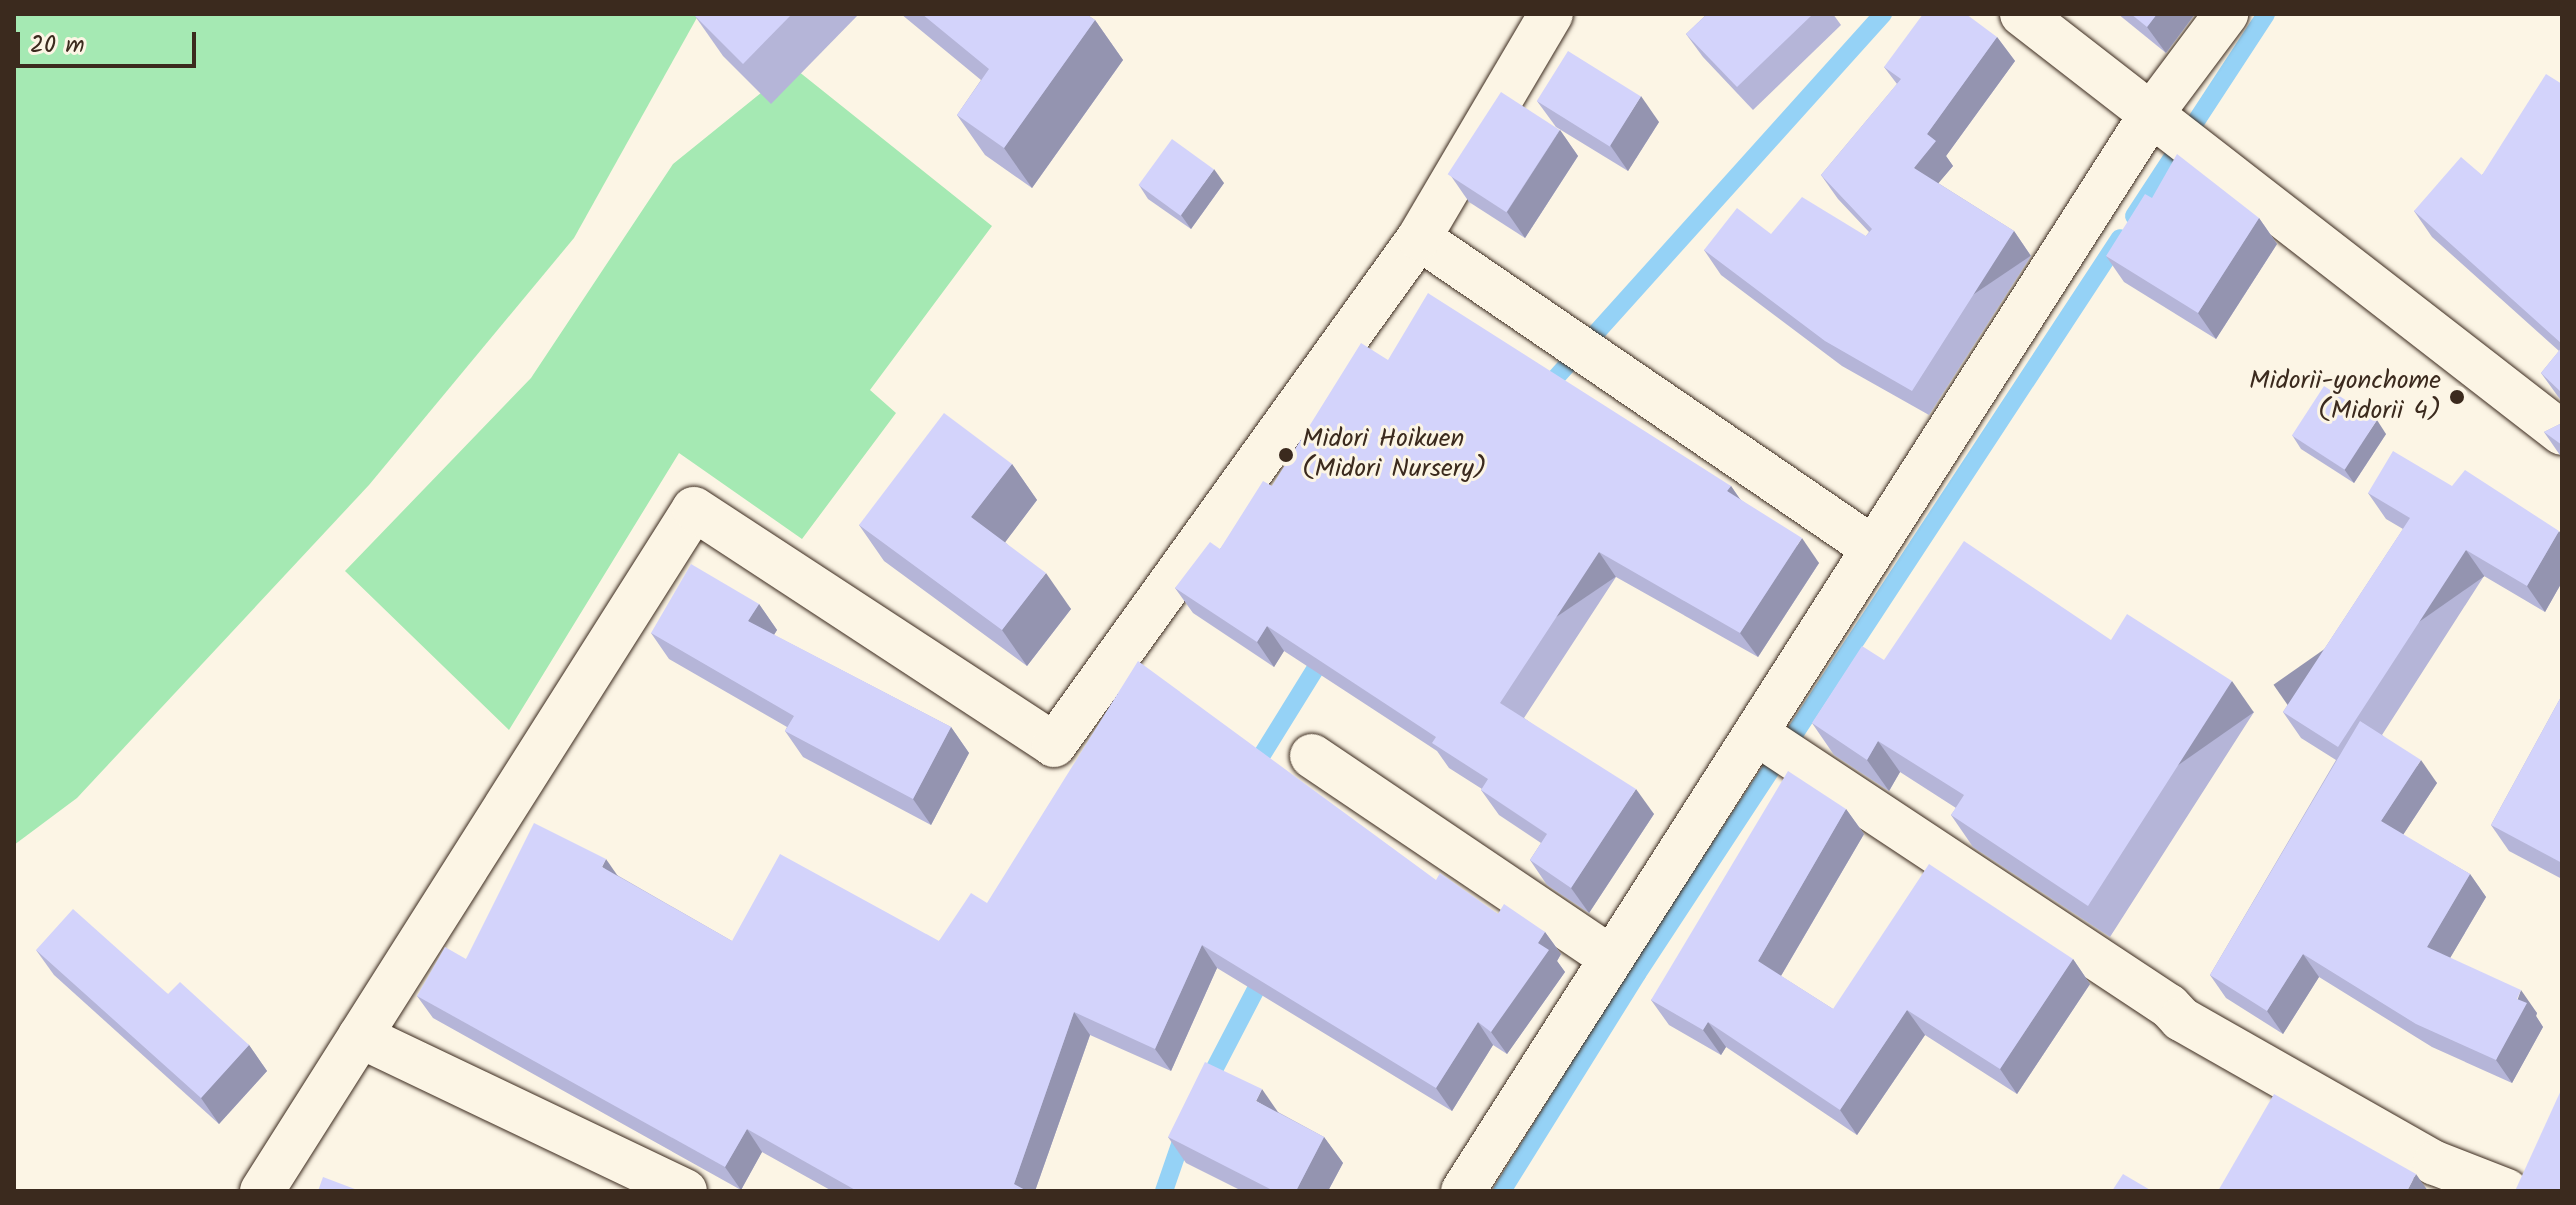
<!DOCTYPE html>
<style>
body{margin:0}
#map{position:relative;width:2576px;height:1205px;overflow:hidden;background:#fcf5e5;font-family:Kalam,sans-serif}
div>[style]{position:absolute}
.green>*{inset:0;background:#a5e9b3}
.stream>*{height:18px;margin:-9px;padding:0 9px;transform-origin:9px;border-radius:9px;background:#95d2f6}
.roads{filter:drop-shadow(0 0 2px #3b2a1e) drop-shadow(0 0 2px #3b2a1e)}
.street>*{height:44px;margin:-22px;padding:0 22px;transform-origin:22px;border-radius:22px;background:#fcf5e5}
.secondary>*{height:44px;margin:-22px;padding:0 22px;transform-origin:22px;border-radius:22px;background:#fcf5e5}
.wall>*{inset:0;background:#b5b5d8}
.shaded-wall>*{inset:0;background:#9494b0;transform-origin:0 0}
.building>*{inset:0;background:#d3d3fb;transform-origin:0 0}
.dots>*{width:22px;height:22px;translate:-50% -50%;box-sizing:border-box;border:4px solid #fcf5e5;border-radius:50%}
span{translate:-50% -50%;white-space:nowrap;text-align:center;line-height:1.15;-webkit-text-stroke:6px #fcf5e5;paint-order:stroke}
.poi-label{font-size:26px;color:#3b2a1e}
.right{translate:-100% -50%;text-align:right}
.left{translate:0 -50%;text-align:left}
.frame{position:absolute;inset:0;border:16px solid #3b2a1e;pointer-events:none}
.scale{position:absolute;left:16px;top:32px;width:180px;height:36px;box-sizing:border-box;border:4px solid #3b2a1e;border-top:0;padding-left:10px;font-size:24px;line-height:28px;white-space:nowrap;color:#3b2a1e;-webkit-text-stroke:6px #fcf5e5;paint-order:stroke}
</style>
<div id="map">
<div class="green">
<div style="clip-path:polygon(14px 14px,699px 14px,574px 238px,369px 485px,77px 798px,14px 845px)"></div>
<div style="clip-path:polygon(793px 67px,992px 226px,870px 390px,896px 413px,802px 539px,679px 453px,509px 730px,345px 571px,531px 378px,673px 164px)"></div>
</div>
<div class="stream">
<div style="left:2134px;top:216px;width:241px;rotate:-56.8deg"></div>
<div style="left:1542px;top:393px;width:510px;rotate:-48.02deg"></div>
<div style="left:1252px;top:771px;width:142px;rotate:-58.2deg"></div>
<div style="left:1204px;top:1089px;width:134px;rotate:-62.5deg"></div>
<div style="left:1164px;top:1191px;width:68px;rotate:-71deg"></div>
<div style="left:1502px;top:1191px;width:256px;rotate:-58.1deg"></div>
<div style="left:1637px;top:974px;width:880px;rotate:-56.73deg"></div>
</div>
<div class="roads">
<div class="street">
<div style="left:1419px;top:238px;width:550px;rotate:34.33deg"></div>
<div style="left:1756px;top:733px;width:495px;rotate:33.5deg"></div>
<div style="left:2169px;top:1006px;width:18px;rotate:47deg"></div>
<div style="left:2181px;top:1019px;width:292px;rotate:29.6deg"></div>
<div style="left:2435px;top:1163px;width:77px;rotate:21.3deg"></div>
<div style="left:1312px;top:756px;width:361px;rotate:34deg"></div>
<div style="left:360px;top:1036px;width:360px;rotate:25.5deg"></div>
<div style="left:262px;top:1191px;width:807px;rotate:-57.65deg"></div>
<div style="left:694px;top:509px;width:430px;rotate:33.2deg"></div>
<div style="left:1054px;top:745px;width:625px;rotate:-54.25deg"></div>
<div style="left:1419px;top:238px;width:260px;rotate:-59.5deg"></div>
<div style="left:1463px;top:1191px;width:1279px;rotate:-57.42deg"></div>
<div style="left:2152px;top:113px;width:124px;rotate:-53.2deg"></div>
</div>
<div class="secondary">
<div style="left:2022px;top:14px;width:683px;rotate:37.81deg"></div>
</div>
</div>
<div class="wall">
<div style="clip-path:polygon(698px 14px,859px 14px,771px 104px,723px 56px,695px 16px)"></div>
<div style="clip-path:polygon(901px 14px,1086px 14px,1095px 20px,1123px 60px,1032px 188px,985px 155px,957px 115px,981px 80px)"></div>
<div style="clip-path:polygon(1707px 14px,1833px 14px,1841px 25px,1753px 110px,1703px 57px,1686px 34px)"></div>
<div style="clip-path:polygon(2118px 14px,2195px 14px,2166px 53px)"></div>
<div style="clip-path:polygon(1997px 37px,2015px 61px,1946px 156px,1953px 166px,1938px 183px,2014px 231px,2031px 256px,1929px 415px,1842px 366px,1721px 275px,1704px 250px,1771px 234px,1866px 236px,1869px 232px,1838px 199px,1821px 175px,1897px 84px,1884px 67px)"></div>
<div style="clip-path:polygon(2562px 84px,2562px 402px,2541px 373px,2559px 351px,2432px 237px,2414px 211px,2482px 175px)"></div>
<div style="clip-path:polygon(1537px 101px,1659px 122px,1628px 171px,1556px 127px)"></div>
<div style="clip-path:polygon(1560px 130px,1578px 156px,1525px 238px,1469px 202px,1451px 176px)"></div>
<div style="clip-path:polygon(1224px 183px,1191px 229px,1148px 199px,1139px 185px)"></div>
<div style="clip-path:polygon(2259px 218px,2277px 244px,2216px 339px,2124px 282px,2106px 256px)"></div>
<div style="clip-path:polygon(1388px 360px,1731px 486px,1740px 499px,1819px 563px,1758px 657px,1616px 577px,1524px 718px,1654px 814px,1589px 913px,1547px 885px,1530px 860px,1541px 843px,1499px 815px,1481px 790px,1482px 789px,1449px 768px,1437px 751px,1284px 651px,1274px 667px,1193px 613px,1175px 588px,1220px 549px,1272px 486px)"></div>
<div style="clip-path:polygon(2562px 423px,2562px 458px,2544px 432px)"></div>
<div style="clip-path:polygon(2386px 434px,2354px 483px,2301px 449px,2292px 435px)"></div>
<div style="clip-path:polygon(1012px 464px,1037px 500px,1005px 542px,1071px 609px,1027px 666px,884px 561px,859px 525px)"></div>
<div style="clip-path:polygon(2452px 486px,2562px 535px,2562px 582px,2545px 612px,2484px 576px,2382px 735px,2437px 783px,2403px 835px,2470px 874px,2486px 897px,2450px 958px,2537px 1013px,2536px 1016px,2543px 1027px,2512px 1083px,2432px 1047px,2319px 977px,2283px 1034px,2226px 998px,2210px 975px,2336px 760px,2301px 738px,2283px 712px,2403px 529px,2386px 519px,2368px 493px)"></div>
<div style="clip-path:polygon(759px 604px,777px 630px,774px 635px,951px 727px,969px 753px,931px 825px,803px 757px,785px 731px,787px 727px,669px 659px,651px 633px)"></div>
<div style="clip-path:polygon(2111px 640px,2254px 712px,2110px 937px,1973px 847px,1951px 815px,1956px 808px,1900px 772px,1889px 791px,1834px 755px,1812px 723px,1884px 660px)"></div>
<div style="clip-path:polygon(2562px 695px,2562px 879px,2509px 851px,2491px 825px)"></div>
<div style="clip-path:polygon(1846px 809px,1864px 834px,1781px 976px,1833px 1009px,2073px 959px,2090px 984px,2017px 1094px,1925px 1035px,1857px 1135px,1726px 1047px,1721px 1055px,1669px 1025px,1651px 1000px)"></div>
<div style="clip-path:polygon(617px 875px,732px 941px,939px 941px,987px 903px,1436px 880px,1498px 914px,1545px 932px,1561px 954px,1557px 961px,1565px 972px,1507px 1054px,1493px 1045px,1452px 1111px,1217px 968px,1171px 1071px,1090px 1035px,1035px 1191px,832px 1191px,762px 1152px,741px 1190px,433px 1018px,417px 996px,466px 959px)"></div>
<div style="clip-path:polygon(36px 950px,168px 994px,249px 1045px,267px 1071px,219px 1124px,54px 975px)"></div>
<div style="clip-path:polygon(1278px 1112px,1324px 1137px,1343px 1163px,1328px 1191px,1242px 1191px,1186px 1163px,1168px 1137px)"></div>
</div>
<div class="shaded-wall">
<div style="clip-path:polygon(2157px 14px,2195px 14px,2166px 53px,2147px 27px)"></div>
<div style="clip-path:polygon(1095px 20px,1123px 60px,1032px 188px,1004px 148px)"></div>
<div style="clip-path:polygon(1997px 37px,2015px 61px,1946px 156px,1953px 166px,1931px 192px,1914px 168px,1927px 134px)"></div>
<div style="clip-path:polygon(1641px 96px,1659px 122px,1628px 171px,1610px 145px)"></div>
<div style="clip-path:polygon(1560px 130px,1578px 156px,1525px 238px,1507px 212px)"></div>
<div style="clip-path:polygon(1214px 169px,1224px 183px,1191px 229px,1181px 215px)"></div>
<div style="clip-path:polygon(2259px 218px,2277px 244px,2216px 339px,2198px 313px)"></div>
<div style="left:2014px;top:231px;width:30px;height:190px;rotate:56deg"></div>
<div style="clip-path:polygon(2377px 420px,2386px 434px,2354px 483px,2344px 469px)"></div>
<div style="clip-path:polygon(1012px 464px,1037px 500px,997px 553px,971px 517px)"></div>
<div style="clip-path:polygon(1731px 486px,1748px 511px,1727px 491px)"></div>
<div style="clip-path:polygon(2559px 531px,2562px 535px,2562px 582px,2545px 612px,2527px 586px)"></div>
<div style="clip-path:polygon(1802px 538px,1819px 563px,1758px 657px,1740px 633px)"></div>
<div style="left:2466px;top:550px;width:32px;height:235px;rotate:55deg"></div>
<div style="left:1599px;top:552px;width:30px;height:181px;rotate:56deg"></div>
<div style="clip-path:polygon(1046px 573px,1071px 609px,1027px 666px,1002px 630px)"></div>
<div style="clip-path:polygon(759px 604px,777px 630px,766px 647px,748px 621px)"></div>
<div style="clip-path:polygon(1267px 626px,1284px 651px,1274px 667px,1257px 642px)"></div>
<div style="left:2232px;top:681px;width:38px;height:267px;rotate:55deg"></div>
<div style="clip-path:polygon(951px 727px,969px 753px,931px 825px,913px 799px)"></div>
<div style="clip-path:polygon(1878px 741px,1900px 772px,1889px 791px,1867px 760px)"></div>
<div style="clip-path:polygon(2421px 760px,2437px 783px,2397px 844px,2381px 821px)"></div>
<div style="clip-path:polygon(1636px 789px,1654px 814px,1589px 913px,1571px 888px)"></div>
<div style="clip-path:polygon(1846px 809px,1864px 834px,1775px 986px,1758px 961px)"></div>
<div style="clip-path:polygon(606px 859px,622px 882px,602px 867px)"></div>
<div style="clip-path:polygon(2470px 874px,2486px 897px,2443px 970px,2427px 947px)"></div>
<div style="clip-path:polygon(1545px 932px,1561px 954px,1557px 961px,1565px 972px,1507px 1054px,1491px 1032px,1538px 943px)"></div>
<div style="clip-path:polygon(1202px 945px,1217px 968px,1171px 1071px,1155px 1049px)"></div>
<div style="clip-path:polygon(2303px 954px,2319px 977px,2283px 1034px,2267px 1011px)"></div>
<div style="clip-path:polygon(2073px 959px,2090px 984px,2017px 1094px,2000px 1069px)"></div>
<div style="clip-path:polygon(2521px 990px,2537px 1013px,2536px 1016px,2543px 1027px,2512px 1083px,2496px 1060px)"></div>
<div style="clip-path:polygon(1907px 1010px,1925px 1035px,1857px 1135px,1840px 1110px)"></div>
<div style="clip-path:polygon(1074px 1012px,1090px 1035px,1035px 1191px,1018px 1191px,1014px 1184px)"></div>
<div style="clip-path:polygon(1478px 1022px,1493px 1045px,1452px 1111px,1436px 1088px)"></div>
<div style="clip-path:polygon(1708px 1022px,1726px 1047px,1721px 1055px,1703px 1030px)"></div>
<div style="clip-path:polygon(249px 1045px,267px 1071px,219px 1124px,201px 1098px)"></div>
<div style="clip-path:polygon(1262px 1089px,1280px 1115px,1256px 1101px)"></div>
<div style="clip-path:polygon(747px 1129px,762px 1152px,741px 1190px,725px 1167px)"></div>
<div style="clip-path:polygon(1324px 1137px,1343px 1163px,1328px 1191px,1296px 1191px)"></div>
<div style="clip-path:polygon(2416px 1174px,2428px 1191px,2407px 1191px)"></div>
</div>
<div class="building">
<div style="clip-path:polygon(698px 14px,792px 14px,743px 64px,695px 16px)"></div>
<div style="clip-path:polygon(922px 14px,1086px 14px,1095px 20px,1004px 148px,957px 115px,989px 69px)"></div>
<div style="clip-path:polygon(1707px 14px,1813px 14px,1737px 87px,1686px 34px)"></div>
<div style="clip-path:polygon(1923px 14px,1966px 14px,1997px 37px,1927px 134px,1936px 141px,1914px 168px,2014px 231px,1912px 391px,1825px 341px,1704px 250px,1737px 208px,1771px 234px,1802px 197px,1866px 236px,1872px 229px,1821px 175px,1901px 79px,1884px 67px)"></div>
<div style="clip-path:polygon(2131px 14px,2157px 14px,2147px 27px)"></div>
<div style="left:1568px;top:51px;width:86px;height:59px;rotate:32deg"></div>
<div style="clip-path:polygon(2546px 74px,2562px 84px,2562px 344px,2414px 211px,2461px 157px,2482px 175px)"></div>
<div style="left:1501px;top:92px;width:70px;height:98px;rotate:33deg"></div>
<div style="left:1172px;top:139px;width:52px;height:57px;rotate:36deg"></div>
<div style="clip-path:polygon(2177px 154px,2259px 218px,2198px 313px,2106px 256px,2145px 194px,2152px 198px)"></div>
<div style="clip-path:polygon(1428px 293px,1731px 486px,1727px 491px,1802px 538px,1740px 633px,1599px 552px,1500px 703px,1636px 789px,1571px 888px,1530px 860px,1547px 834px,1481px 790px,1488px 779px,1432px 743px,1436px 737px,1267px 626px,1257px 642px,1175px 588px,1210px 542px,1220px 549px,1263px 481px,1272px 486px,1361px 343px,1388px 360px)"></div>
<div style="clip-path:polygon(2562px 347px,2562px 393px,2541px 373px)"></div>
<div style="left:2324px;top:386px;width:63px;height:59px;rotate:33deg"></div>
<div style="clip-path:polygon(944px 413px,1012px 464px,971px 517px,1046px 573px,1002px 630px,859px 525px)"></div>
<div style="clip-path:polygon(2562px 423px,2562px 445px,2544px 432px)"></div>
<div style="clip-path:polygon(2393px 451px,2452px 486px,2465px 470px,2559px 531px,2527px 586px,2466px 550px,2338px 747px,2283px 712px,2410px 518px,2368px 493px)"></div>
<div style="clip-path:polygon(1964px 541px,2111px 640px,2127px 614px,2232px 681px,2088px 906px,1951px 815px,1964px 795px,1878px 741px,1867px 760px,1812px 723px,1862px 646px,1884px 660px)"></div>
<div style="clip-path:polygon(691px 564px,759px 604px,748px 621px,951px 727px,913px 799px,785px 731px,794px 716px,651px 633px)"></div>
<div style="clip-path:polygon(1138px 661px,1436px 880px,1440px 873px,1498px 914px,1504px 904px,1545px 932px,1538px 943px,1549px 950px,1491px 1032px,1478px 1022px,1436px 1088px,1202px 945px,1155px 1049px,1074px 1012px,1014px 1184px,1027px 1191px,857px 1191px,747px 1129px,725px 1167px,417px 996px,445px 947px,466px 959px,534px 823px,606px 859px,602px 867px,732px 941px,780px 854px,939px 941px,971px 893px,987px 903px)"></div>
<div style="clip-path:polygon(2562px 695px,2562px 863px,2491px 825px)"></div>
<div style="clip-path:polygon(2360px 721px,2421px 760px,2381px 821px,2470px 874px,2427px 947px,2521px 990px,2517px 999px,2527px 1003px,2496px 1060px,2416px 1024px,2303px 954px,2267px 1011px,2210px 975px)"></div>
<div style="clip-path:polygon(1788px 771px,1846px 809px,1758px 961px,1833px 1009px,1929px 864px,2073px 959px,2000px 1069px,1907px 1010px,1840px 1110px,1708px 1022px,1703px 1030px,1651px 1000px)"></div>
<div style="clip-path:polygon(73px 909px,168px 994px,180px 982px,249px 1045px,201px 1098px,36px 950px)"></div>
<div style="clip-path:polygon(1205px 1062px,1262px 1089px,1256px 1101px,1324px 1137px,1296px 1191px,1274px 1191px,1168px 1137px)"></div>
<div style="clip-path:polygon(2562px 1088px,2562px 1191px,2515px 1191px)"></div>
<div style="clip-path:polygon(2274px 1094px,2416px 1174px,2407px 1191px,2218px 1191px)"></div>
<div style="clip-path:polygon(2123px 1174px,2152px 1191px,2112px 1191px)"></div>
<div style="clip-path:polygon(323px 1177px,360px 1191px,318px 1191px)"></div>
</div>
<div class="dots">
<div style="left:2457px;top:397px;background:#3b2a1e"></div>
<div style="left:1286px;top:455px;background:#3b2a1e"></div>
</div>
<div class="poi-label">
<span class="right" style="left:2441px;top:397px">Midorii-yonchome<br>(Midorii 4)</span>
<span class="left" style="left:1302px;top:455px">Midori Hoikuen<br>(Midori Nursery)</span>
</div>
<div class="frame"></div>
<div class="scale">20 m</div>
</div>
